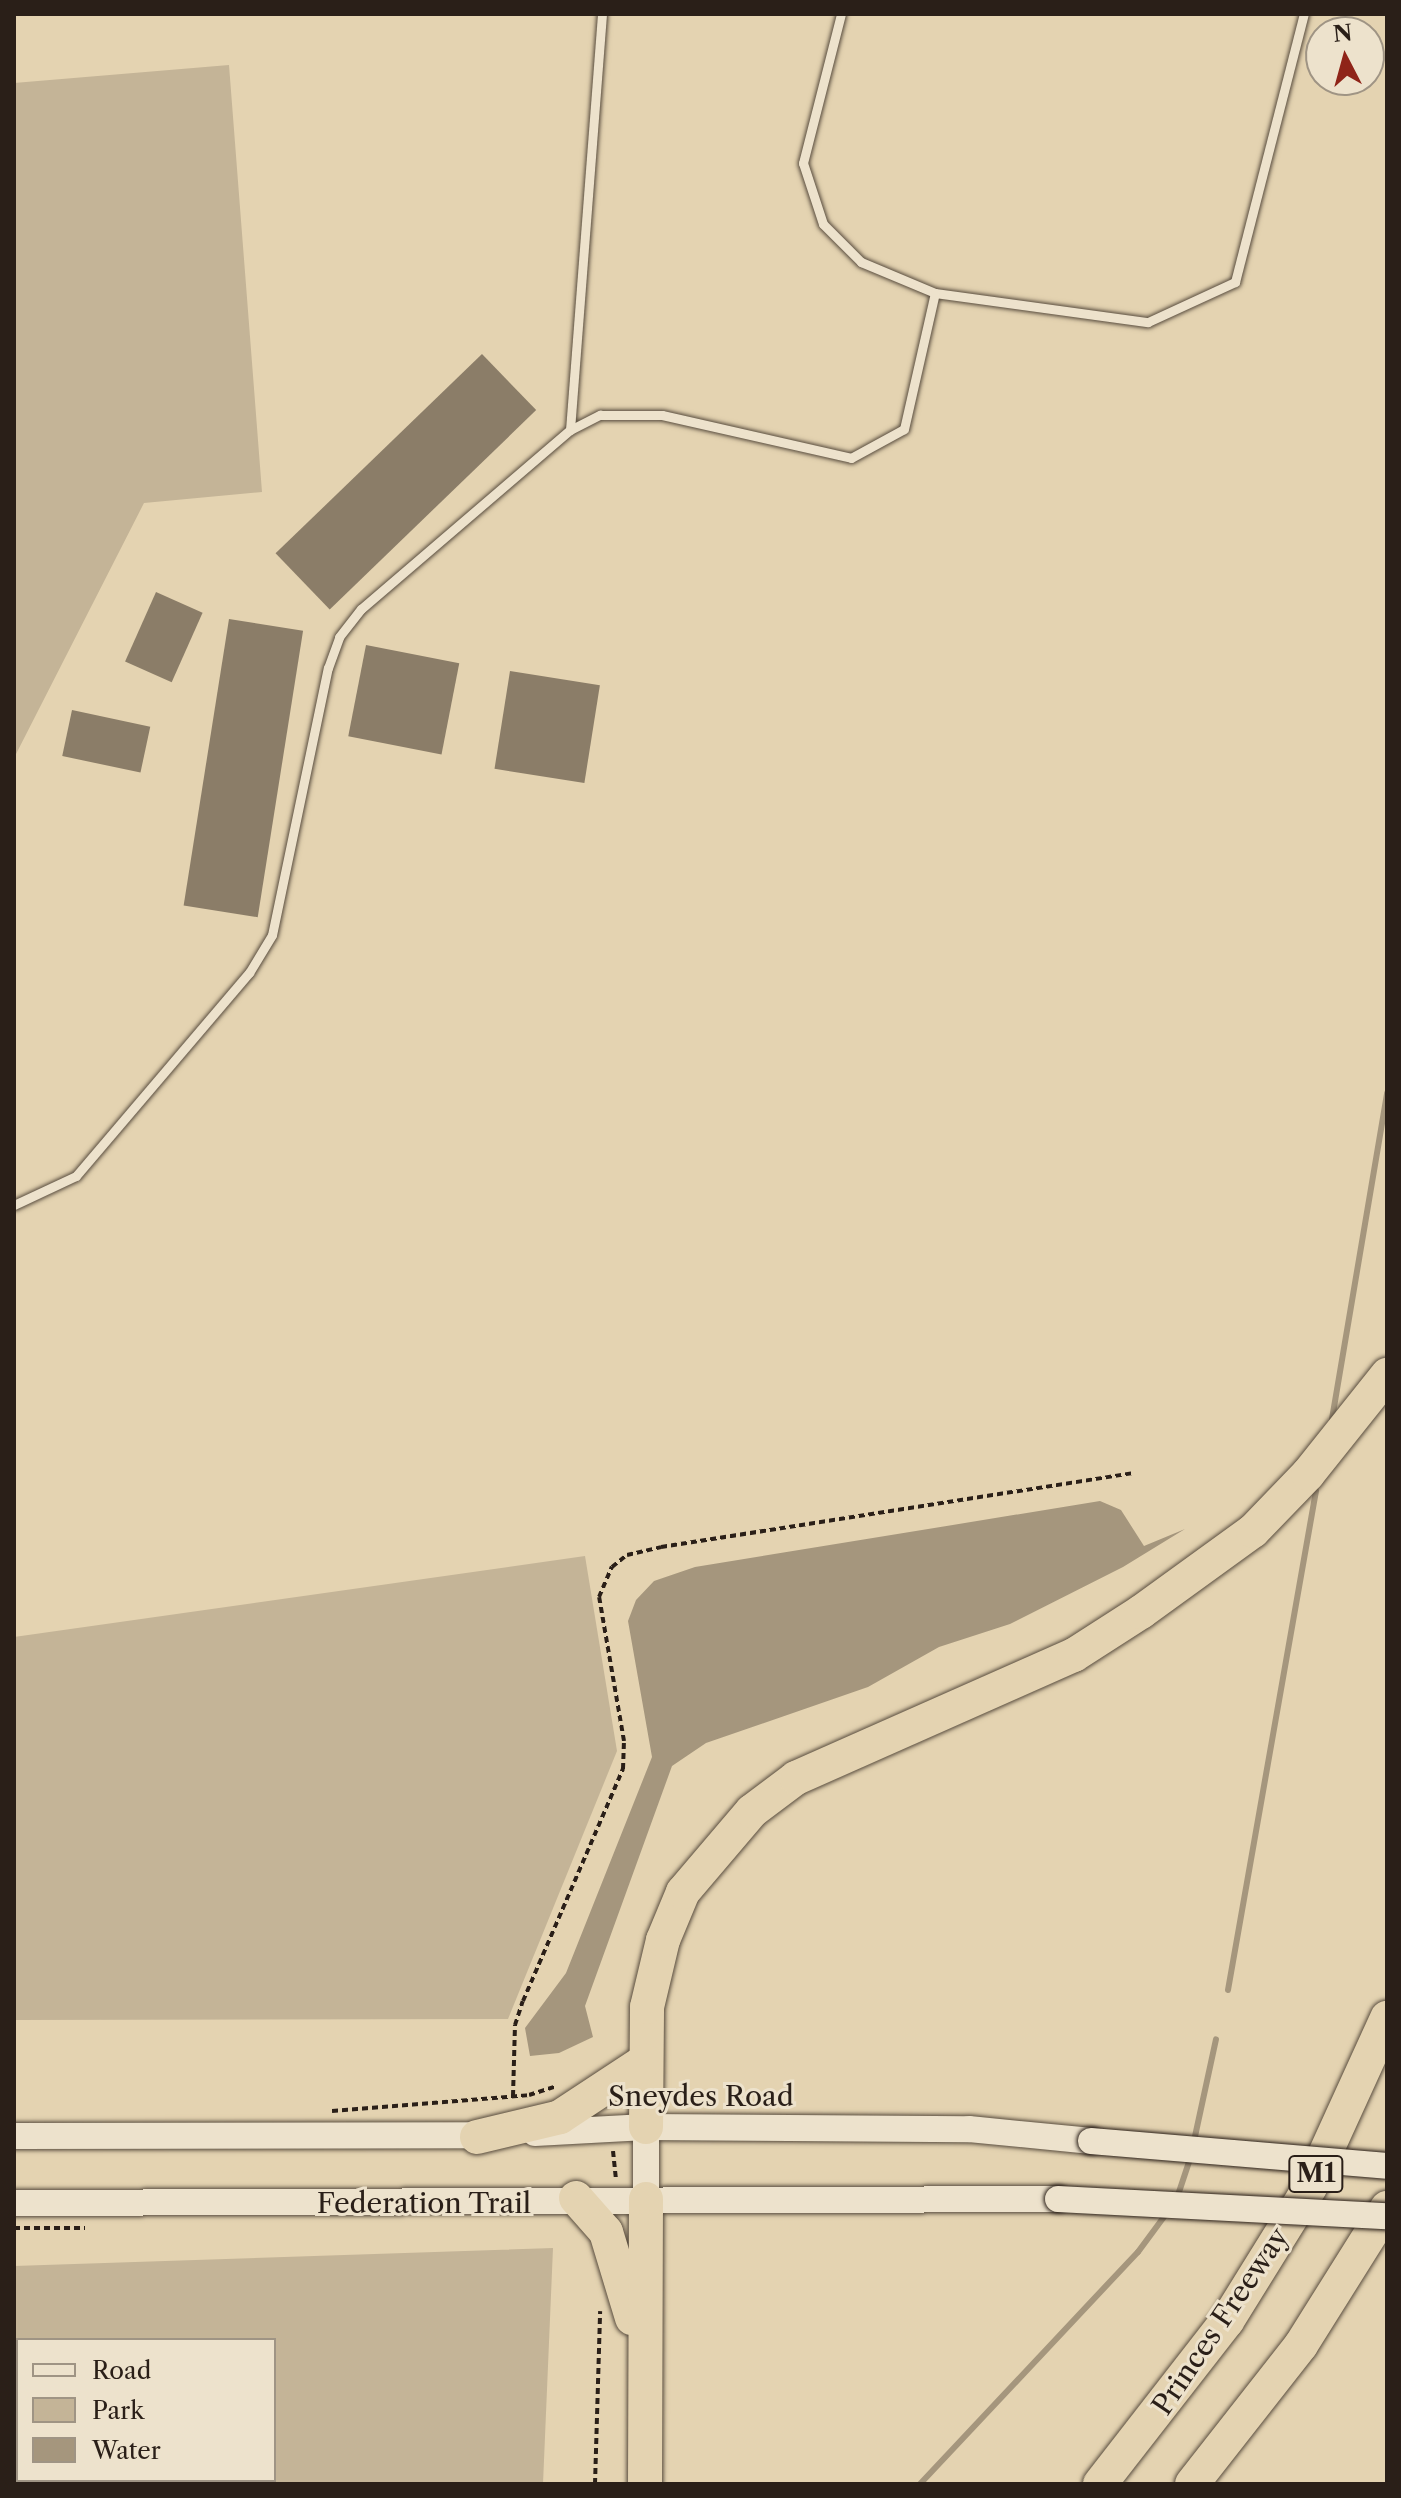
<!DOCTYPE html>
<style>
body{margin:0}
#map{position:relative;width:1401px;height:2498px;overflow:hidden;background:#e4d3b1;font-family:"Libre Caslon Text",serif}
div>[style]{position:absolute}
.green>*{inset:0;background:#c4b497}
.water>*{inset:0;background:#a5967d}
.stream>*{height:6px;margin:-3px;padding:0 3px;transform-origin:3px;border-radius:3px;background:#a5967d}
.building>*{inset:0;background:#8b7d68;transform-origin:0 0}
.path>*{height:4px;margin-top:-2px;transform-origin:0;background:repeating-linear-gradient(90deg,#2a1f18 0 6px,transparent 0 10px)}
.roads{filter:drop-shadow(0 0 2px #584c3e) drop-shadow(0 0 2px #584c3e)}
.service>*{height:9px;margin:-4.5px;padding:0 4.5px;transform-origin:4.5px;border-radius:4.5px;background:#ede2cc}
.secondary>*{height:26px;margin:-13px;padding:0 13px;transform-origin:13px;border-radius:13px;background:#ede2cc}
.motorway>*{height:34px;margin:-17px;padding:0 17px;transform-origin:17px;border-radius:17px;background:#e4d3b1}
.bridges{filter:drop-shadow(0 0 2px #2a1f18) drop-shadow(0 0 2px #2a1f18)}
.secondary-bridge>*{height:26px;margin:-13px;padding:0 13px;transform-origin:13px;border-radius:13px;background:#ede2cc}
span{translate:-50% -50%;white-space:nowrap;text-align:center;line-height:1.15;-webkit-text-stroke:6px #ede2cc;paint-order:stroke}
.shield-label span{padding:2px 6px;background:#ede2cc;border:2px solid;border-radius:6px;-webkit-text-stroke-width:0}
.shield-label{font-size:26px;color:#2a1f18;font-weight:700}
.street-label{font-size:28px;color:#2a1f18}
.frame{position:absolute;inset:0;border:16px solid #2a1f18;pointer-events:none}
.legend{position:absolute;left:16px;top:2338px;width:260px;height:144px;box-sizing:border-box;background:#ede2cc;border:2px solid #9f9484;margin:0;padding:10px 14px;list-style:none;font-size:24px;color:#2a1f18}
.legend li{display:flex;align-items:center;gap:16px;height:40px}
.legend b{width:40px;border:2px solid #9f9484}
.north{position:absolute;left:1305px;top:16px;width:80px;height:80px;box-sizing:border-box;background:#ede2cc;border:2px solid #9f9484;border-radius:50%;rotate:354deg;font-size:22px;font-weight:700;line-height:32px;text-align:center;color:#2a1f18}
.north::after{content:'';display:block;margin:auto;width:28px;height:36px;background:#8f2418;clip-path:polygon(50% 0,100% 100%,50% 72%,0 100%)}
</style>
<div id="map">
<div class="green">
<div style="clip-path:polygon(229px 65px,262px 492px,144px 503px,14px 758px,14px 83px)"></div>
<div style="clip-path:polygon(585px 1556px,617px 1751px,508px 2019px,14px 2020px,14px 1637px)"></div>
<div style="clip-path:polygon(evenodd,553px 2248px,543px 2484px,14px 2484px,14px 2266px,553px 2248px,18px 2340px,274px 2340px,274px 2480px,18px 2480px,18px 2340px)"></div>
</div>
<div class="water">
<div style="clip-path:polygon(1100px 1501px,1121px 1510px,1144px 1546px,1185px 1529px,1123px 1567px,1010px 1624px,939px 1647px,868px 1687px,706px 1743px,672px 1766px,585px 2006px,593px 2037px,559px 2053px,530px 2056px,525px 2028px,566px 1973px,652px 1757px,628px 1621px,636px 1600px,654px 1581px,695px 1567px)"></div>
</div>
<div class="stream">
<div style="left:1332px;top:1419px;width:331px;rotate:-80.4deg"></div>
<div style="left:1228px;top:1990px;width:507px;rotate:-80deg"></div>
<div style="left:1194px;top:2141px;width:104px;rotate:-77.8deg"></div>
<div style="left:1177px;top:2198px;width:44px;rotate:-71.6deg"></div>
<div style="left:920px;top:2484px;width:318px;rotate:-46.8deg"></div>
<div style="left:1138px;top:2252px;width:47px;rotate:-53.6deg"></div>
</div>
<div class="building">
<div style="left:482px;top:354px;width:78px;height:287px;rotate:46deg"></div>
<div style="left:156px;top:592px;width:51px;height:76px;rotate:24deg"></div>
<div style="left:229px;top:619px;width:75px;height:290px;rotate:9deg"></div>
<div style="left:366px;top:645px;width:95px;height:93px;rotate:11deg"></div>
<div style="left:510px;top:671px;width:91px;height:99px;rotate:9deg"></div>
<div style="left:72px;top:710px;width:80px;height:47px;rotate:12deg"></div>
</div>
<div class="path">
<div style="left:513px;top:2096px;width:71px;rotate:-88.4deg"></div>
<div style="left:515px;top:2025px;width:25px;rotate:-72deg"></div>
<div style="left:523px;top:2001px;width:253px;rotate:-66.7deg"></div>
<div style="left:623px;top:1769px;width:28px;rotate:-88deg"></div>
<div style="left:624px;top:1741px;width:146px;rotate:-99.8deg"></div>
<div style="left:599px;top:1597px;width:33px;rotate:-67deg"></div>
<div style="left:612px;top:1567px;width:19px;rotate:-39deg"></div>
<div style="left:627px;top:1555px;width:35px;rotate:-13deg"></div>
<div style="left:661px;top:1547px;width:479px;rotate:-8.9deg"></div>
<div style="left:332px;top:2111px;width:198px;rotate:-4.6deg"></div>
<div style="left:529px;top:2095px;width:29px;rotate:-18deg"></div>
<div style="left:613px;top:2151px;width:27px;rotate:84deg"></div>
<div style="left:14px;top:2228px;width:71px"></div>
<div style="left:595px;top:2484px;width:173px;rotate:-88.3deg"></div>
</div>
<div class="roads">
<div class="service">
<div style="left:841px;top:14px;width:154px;rotate:104.3deg"></div>
<div style="left:803px;top:163px;width:64px;rotate:71.8deg"></div>
<div style="left:823px;top:224px;width:54px;rotate:45deg"></div>
<div style="left:861px;top:262px;width:80px;rotate:22.7deg"></div>
<div style="left:935px;top:293px;width:215px;rotate:7.8deg"></div>
<div style="left:1148px;top:322px;width:96px;rotate:-24.7deg"></div>
<div style="left:1235px;top:282px;width:277px;rotate:-75.6deg"></div>
<div style="left:570px;top:430px;width:417px;rotate:-85.6deg"></div>
<div style="left:14px;top:1205px;width:68px;rotate:-25.1deg"></div>
<div style="left:76px;top:1176px;width:267px;rotate:-49.6deg"></div>
<div style="left:249px;top:973px;width:44px;rotate:-58.8deg"></div>
<div style="left:272px;top:935px;width:273px;rotate:-78.2deg"></div>
<div style="left:328px;top:668px;width:33px;rotate:-70deg"></div>
<div style="left:339px;top:637px;width:36px;rotate:-52deg"></div>
<div style="left:361px;top:609px;width:275px;rotate:-40.6deg"></div>
<div style="left:570px;top:430px;width:34px;rotate:-27deg"></div>
<div style="left:600px;top:415px;width:62px"></div>
<div style="left:662px;top:415px;width:194px;rotate:12.8deg"></div>
<div style="left:851px;top:458px;width:60px;rotate:-28.7deg"></div>
<div style="left:904px;top:429px;width:139px;rotate:-77.2deg"></div>
</div>
<div class="secondary">
<div style="left:535px;top:2133px;width:111px;rotate:-3.1deg"></div>
<div style="left:646px;top:2127px;width:323px;rotate:0.4deg"></div>
<div style="left:969px;top:2129px;width:123px;rotate:5.6deg"></div>
<div style="left:14px;top:2136px;width:482px;rotate:-0.1deg"></div>
<div style="left:646px;top:2199px;width:72px;rotate:-90deg"></div>
<div style="left:14px;top:2203px;width:1044px;rotate:-0.22deg"></div>
</div>
<div class="motorway">
<div style="left:646px;top:2127px;width:120px;rotate:-89.5deg"></div>
<div style="left:647px;top:2007px;width:69px;rotate:-76.6deg"></div>
<div style="left:663px;top:1940px;width:52px;rotate:-67.4deg"></div>
<div style="left:683px;top:1892px;width:106px;rotate:-49.6deg"></div>
<div style="left:752px;top:1811px;width:55px;rotate:-36.9deg"></div>
<div style="left:796px;top:1778px;width:304px;rotate:-23.9deg"></div>
<div style="left:1074px;top:1655px;width:80px;rotate:-32.7deg"></div>
<div style="left:1141px;top:1612px;width:138px;rotate:-35.9deg"></div>
<div style="left:1253px;top:1531px;width:79px;rotate:-46deg"></div>
<div style="left:1308px;top:1474px;width:127px;rotate:-51.4deg"></div>
<div style="left:477px;top:2137px;width:85px;rotate:-13.5deg"></div>
<div style="left:560px;top:2117px;width:102px;rotate:-33.4deg"></div>
<div style="left:576px;top:2198px;width:45px;rotate:48.6deg"></div>
<div style="left:606px;top:2232px;width:90px;rotate:73.2deg"></div>
<div style="left:645px;top:2484px;width:285px;rotate:-89.8deg"></div>
<div style="left:1100px;top:2484px;width:207px;rotate:-52.1deg"></div>
<div style="left:1227px;top:2321px;width:158px;rotate:-58.2deg"></div>
<div style="left:1310px;top:2187px;width:186px;rotate:-65.5deg"></div>
<div style="left:1192px;top:2484px;width:177px;rotate:-51.9deg"></div>
<div style="left:1301px;top:2345px;width:162px;rotate:-57.9deg"></div>
</div>
</div>
<div class="bridges">
<div class="secondary-bridge">
<div style="left:1091px;top:2141px;width:297px;rotate:4.8deg"></div>
<div style="left:1058px;top:2199px;width:329px;rotate:3deg"></div>
</div>
</div>
<div class="shield-label">
<span style="left:1316px;top:2174px">M1</span>
</div>
<div class="street-label">
<span style="left:701px;top:2096px">Sneydes Road</span>
<span style="left:424px;top:2203px">Federation Trail</span>
<span style="left:1220px;top:2321px;rotate:-56deg">Princes Freeway</span>
</div>
<div class="frame"></div>
<ul class="legend">
<li><b style="height:10px;background:#ede2cc"></b>Road</li>
<li><b style="height:22px;background:#c4b497"></b>Park</li>
<li><b style="height:22px;background:#a5967d"></b>Water</li>
</ul>
<div class="north">N</div>
</div>
